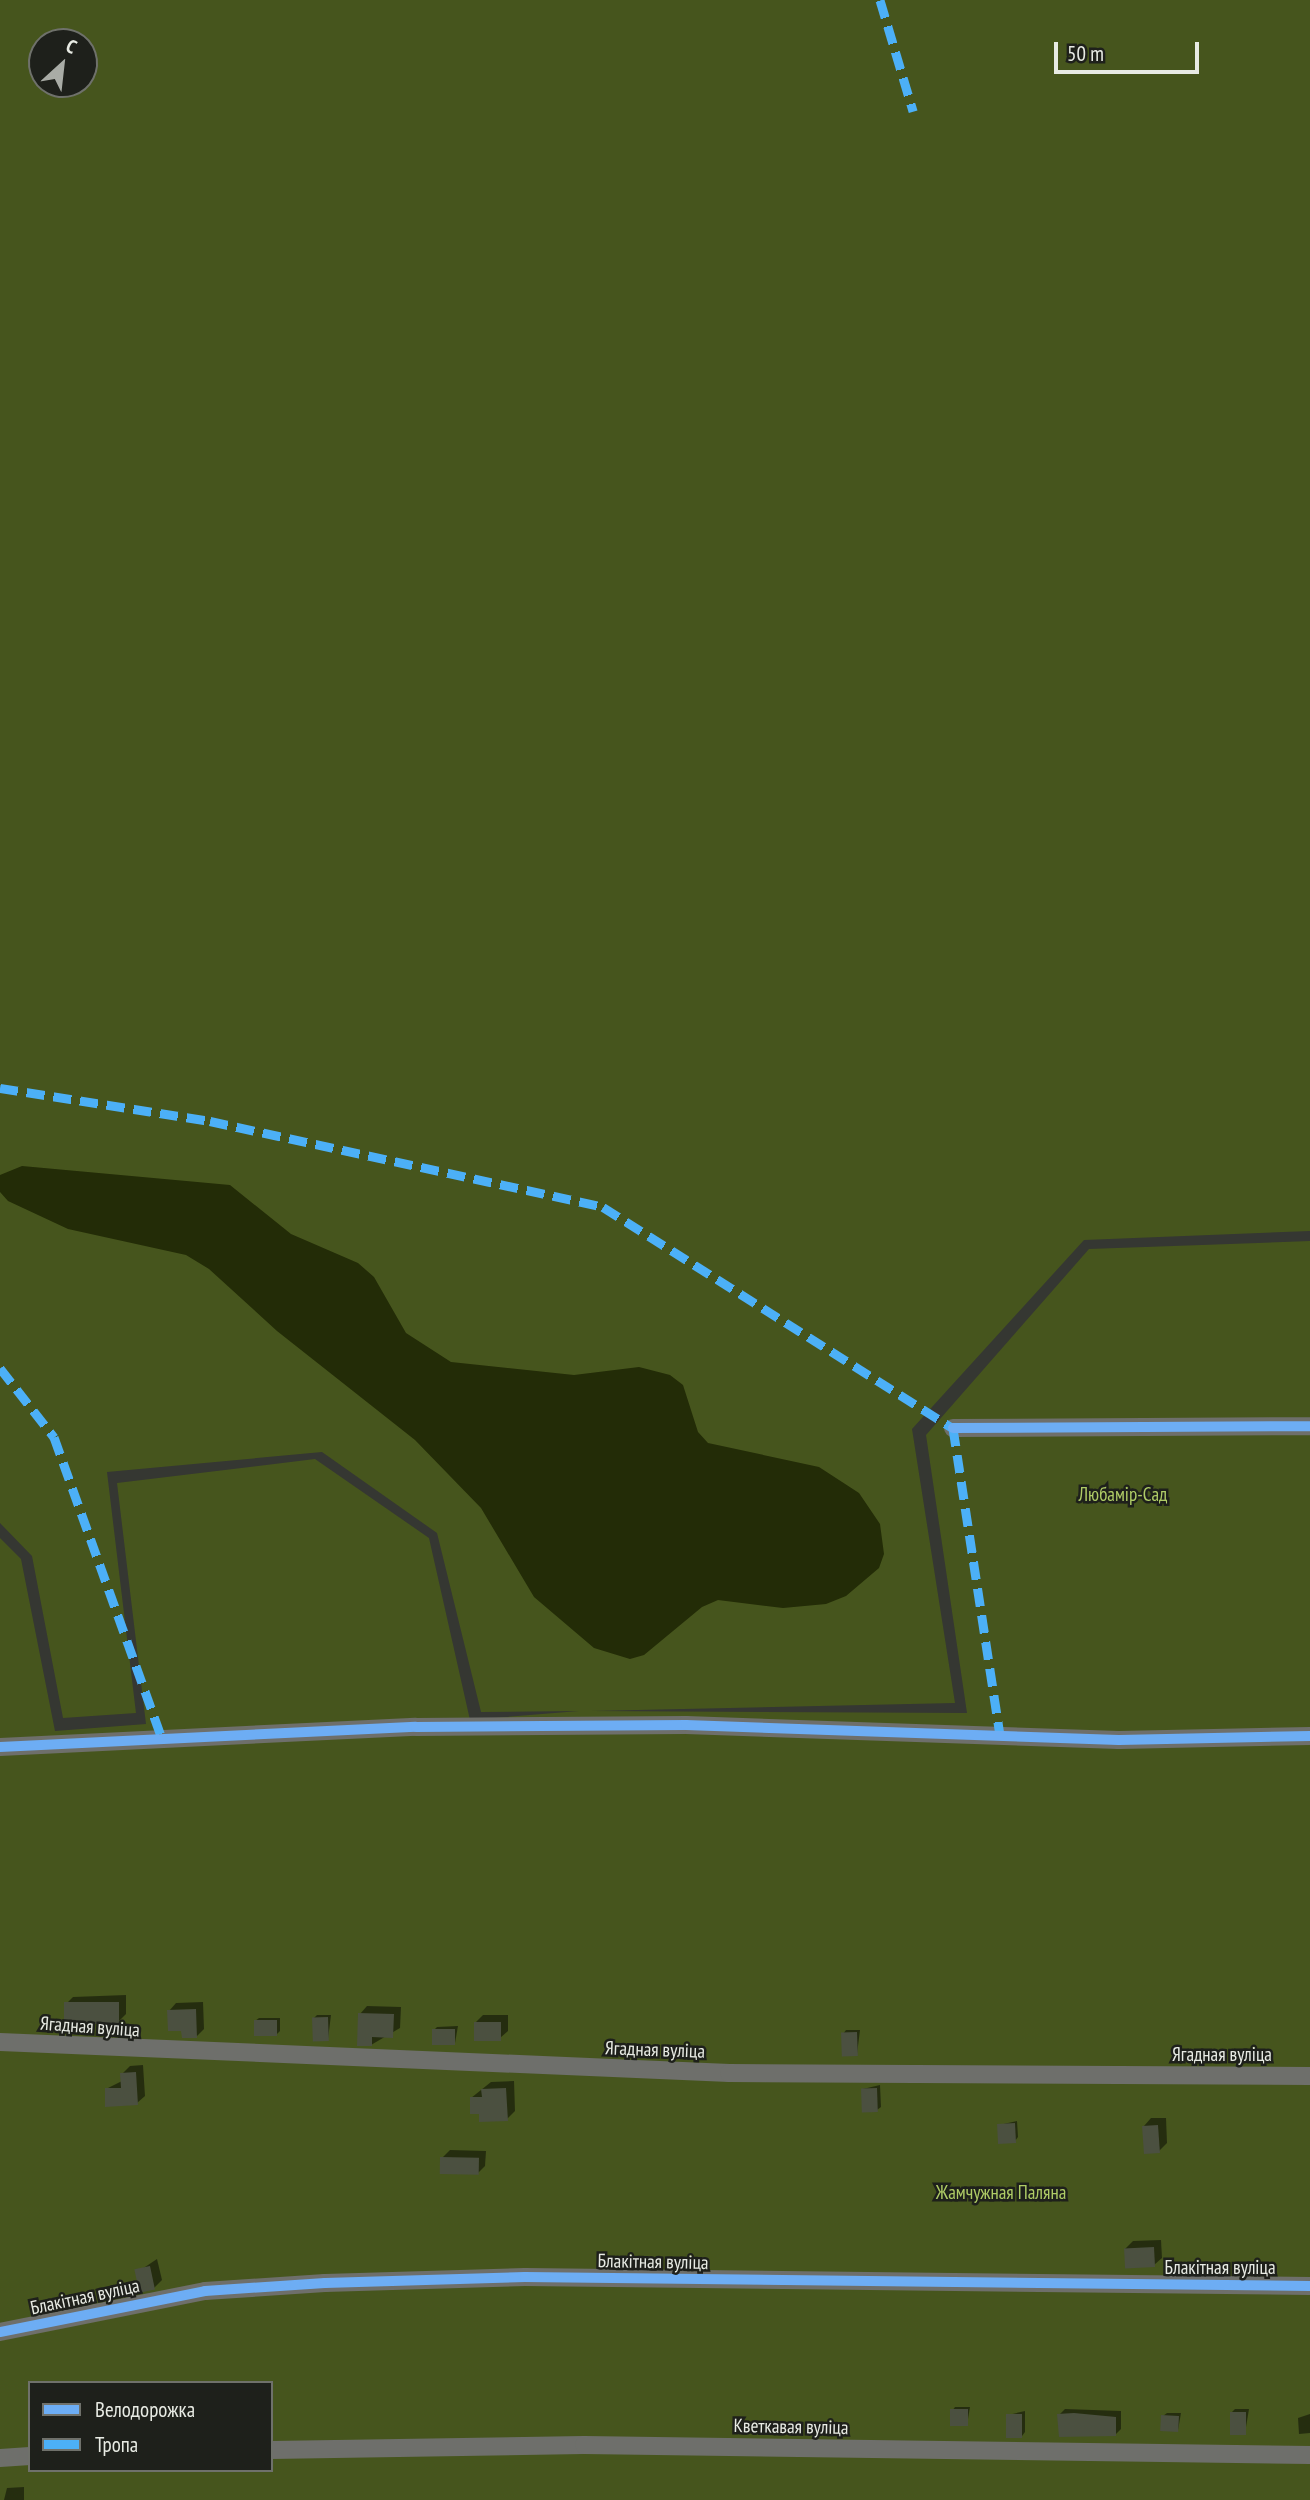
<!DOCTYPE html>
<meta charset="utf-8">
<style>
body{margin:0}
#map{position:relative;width:1310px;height:2500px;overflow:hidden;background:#353732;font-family:"PT Sans Narrow",sans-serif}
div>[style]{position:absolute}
.green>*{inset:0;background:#46551d}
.water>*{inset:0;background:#232c07}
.shadow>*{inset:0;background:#0007}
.building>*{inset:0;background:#4b5040;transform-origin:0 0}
.street>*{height:18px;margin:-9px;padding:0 9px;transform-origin:9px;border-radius:9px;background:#6e6f6b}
.quiet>*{height:9px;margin-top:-4.5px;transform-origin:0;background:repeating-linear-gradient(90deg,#4cb0f7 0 18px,transparent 0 27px)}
.cycleway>*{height:10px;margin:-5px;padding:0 5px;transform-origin:5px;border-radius:5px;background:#6dadf4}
span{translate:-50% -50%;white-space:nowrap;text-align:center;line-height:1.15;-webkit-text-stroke:5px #1e201b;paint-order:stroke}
.park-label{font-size:19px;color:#afcc66}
.street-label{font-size:19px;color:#e8ebe4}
.legend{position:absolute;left:28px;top:2381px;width:245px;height:91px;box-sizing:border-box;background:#1e201b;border:2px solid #6f716b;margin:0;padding:9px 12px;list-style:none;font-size:21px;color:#e8ebe4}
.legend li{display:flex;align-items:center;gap:14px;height:35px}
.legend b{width:35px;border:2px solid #6f716b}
.north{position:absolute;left:28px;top:28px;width:70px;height:70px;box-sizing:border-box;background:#1e201b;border:2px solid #6f716b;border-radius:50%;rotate:27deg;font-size:19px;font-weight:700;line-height:28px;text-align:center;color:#e8ebe4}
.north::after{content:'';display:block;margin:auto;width:24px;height:32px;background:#a9aca6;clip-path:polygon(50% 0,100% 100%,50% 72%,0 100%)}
.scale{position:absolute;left:1054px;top:42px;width:145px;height:32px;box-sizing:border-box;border:4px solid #e8ebe4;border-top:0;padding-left:9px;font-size:21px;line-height:24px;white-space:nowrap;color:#e8ebe4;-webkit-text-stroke:5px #1e201b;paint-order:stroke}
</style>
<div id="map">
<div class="green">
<div style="clip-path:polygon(evenodd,0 0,1310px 0,1310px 1231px,1084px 1240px,912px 1429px,955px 1703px,591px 1711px,967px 1713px,926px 1435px,1089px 1249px,1310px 1241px,1310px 2500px,0 2500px,0 1538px,21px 1559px,55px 1731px,146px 1724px,117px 1483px,315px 1459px,429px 1538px,470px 1720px,579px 1711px,481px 1712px,437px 1533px,322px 1452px,107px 1472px,136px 1713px,63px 1718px,32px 1556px,0 1523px,0 0,42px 42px,84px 42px,84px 84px,42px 84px,42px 42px,0 0,30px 2383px,271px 2383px,271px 2470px,30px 2470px,30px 2383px)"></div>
</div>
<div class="water">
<div style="clip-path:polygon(22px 1166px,230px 1185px,291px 1234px,358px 1263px,374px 1277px,406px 1333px,451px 1362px,574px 1375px,639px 1367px,670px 1375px,683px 1385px,698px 1432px,708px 1443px,819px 1467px,859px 1493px,880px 1524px,884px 1554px,879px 1568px,846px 1596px,826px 1604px,783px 1608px,718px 1600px,702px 1607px,644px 1655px,630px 1659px,594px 1648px,534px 1597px,481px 1508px,415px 1440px,277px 1331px,209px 1269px,186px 1255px,68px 1229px,8px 1201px,0 1192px,0 1175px)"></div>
</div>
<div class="shadow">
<div style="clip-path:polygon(126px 1995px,126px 2014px,118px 2022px,65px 2005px,73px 1997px)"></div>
<div style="clip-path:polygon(203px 2002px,204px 2029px,197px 2036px,169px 2011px,176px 2003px)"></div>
<div style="clip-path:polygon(367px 2006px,401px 2007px,400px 2028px,371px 2045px,360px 2014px)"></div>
<div style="clip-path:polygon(317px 2015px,331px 2015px,328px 2039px,314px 2018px)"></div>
<div style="clip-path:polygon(483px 2015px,508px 2015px,508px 2031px,500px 2038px,475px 2023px)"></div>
<div style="clip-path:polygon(259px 2018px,280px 2018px,280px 2031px,277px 2034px,255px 2021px)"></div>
<div style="clip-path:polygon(458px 2026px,455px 2043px,434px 2030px,437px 2027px)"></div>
<div style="clip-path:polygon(846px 2030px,860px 2030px,857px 2054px,843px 2034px)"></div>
<div style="clip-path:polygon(143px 2065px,145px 2096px,137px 2103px,106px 2089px,122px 2081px,122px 2074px,130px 2066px)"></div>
<div style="clip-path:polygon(514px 2081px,515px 2111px,507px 2119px,471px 2098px,491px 2082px)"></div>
<div style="clip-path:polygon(880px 2085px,881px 2107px,877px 2110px,863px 2089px)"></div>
<div style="clip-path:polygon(1151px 2118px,1166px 2118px,1167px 2143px,1159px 2151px,1144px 2126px)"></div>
<div style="clip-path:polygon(1017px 2121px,1018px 2137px,1015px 2141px,999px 2125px)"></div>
<div style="clip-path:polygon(450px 2150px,486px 2151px,485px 2166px,477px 2174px,442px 2158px)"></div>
<div style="clip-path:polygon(1161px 2240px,1162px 2258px,1154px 2265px,1125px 2249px,1133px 2241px)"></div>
<div style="clip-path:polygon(157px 2259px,162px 2280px,154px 2288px,136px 2273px)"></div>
<div style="clip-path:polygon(955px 2407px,970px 2407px,967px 2425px,952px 2411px)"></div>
<div style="clip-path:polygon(1065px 2409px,1121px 2411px,1121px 2429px,1115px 2435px,1059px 2415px)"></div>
<div style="clip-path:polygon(1235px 2409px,1249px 2409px,1245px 2433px,1232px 2412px)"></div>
<div style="clip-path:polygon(1025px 2411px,1025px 2432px,1022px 2436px,1008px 2415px)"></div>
<div style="clip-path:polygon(1167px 2413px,1181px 2413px,1178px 2430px,1163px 2416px)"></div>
<div style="clip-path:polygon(1310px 2414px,1310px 2433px,1299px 2434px,1298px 2418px)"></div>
<div style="clip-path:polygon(24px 2487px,24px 2500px,4px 2500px,7px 2488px)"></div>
</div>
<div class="building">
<div style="left:119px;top:2002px;width:22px;height:55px;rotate:90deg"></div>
<div style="clip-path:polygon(196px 2009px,197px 2038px,182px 2038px,181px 2031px,168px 2031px,167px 2010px)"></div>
<div style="clip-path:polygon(358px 2013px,394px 2014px,393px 2038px,372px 2037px,372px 2046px,357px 2046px)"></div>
<div style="left:328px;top:2017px;width:24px;height:16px;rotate:88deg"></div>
<div style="left:254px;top:2020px;width:23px;height:16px"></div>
<div style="left:474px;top:2022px;width:27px;height:19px"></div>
<div style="left:432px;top:2029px;width:23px;height:16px"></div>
<div style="left:857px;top:2032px;width:24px;height:16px;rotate:88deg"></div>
<div style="clip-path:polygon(136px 2072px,138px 2105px,105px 2107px,105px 2088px,121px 2088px,120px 2073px)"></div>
<div style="clip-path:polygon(506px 2088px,508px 2121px,479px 2122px,479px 2114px,470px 2114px,470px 2097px,482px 2097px,481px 2089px)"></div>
<div style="left:877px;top:2088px;width:24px;height:16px;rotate:88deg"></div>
<div style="left:1015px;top:2123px;width:20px;height:18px;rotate:87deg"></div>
<div style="left:1158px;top:2125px;width:28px;height:16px;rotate:86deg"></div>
<div style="left:440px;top:2157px;width:39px;height:17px;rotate:1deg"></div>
<div style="left:1154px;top:2247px;width:20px;height:30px;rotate:87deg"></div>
<div style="left:150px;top:2266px;width:24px;height:16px;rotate:78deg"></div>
<div style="left:968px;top:2409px;width:17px;height:18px;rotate:90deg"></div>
<div style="left:1230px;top:2412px;width:16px;height:23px"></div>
<div style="clip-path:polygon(1074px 2413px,1116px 2417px,1116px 2436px,1059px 2437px,1057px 2414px)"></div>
<div style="left:1006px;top:2414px;width:16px;height:24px"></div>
<div style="left:1161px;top:2415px;width:18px;height:16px;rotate:3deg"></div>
</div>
<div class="street">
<div style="left:953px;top:1428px;width:357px;rotate:-0.3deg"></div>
<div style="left:0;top:1747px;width:416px;rotate:-2.8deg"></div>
<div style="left:416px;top:1727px;width:270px;rotate:-0.4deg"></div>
<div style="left:686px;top:1725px;width:433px;rotate:2deg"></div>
<div style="left:1119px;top:1740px;width:191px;rotate:-1.2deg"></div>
<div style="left:0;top:2042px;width:730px;rotate:2.43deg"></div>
<div style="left:729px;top:2073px;width:581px;rotate:0.3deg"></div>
<div style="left:0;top:2332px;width:209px;rotate:-11.3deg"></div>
<div style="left:205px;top:2291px;width:120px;rotate:-3.8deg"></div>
<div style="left:325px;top:2283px;width:200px;rotate:-1.7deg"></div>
<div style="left:525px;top:2277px;width:785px;rotate:0.66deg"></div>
<div style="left:271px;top:2450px;width:313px;rotate:-0.9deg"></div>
<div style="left:584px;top:2445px;width:726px;rotate:0.79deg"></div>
<div style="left:0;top:2458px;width:30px;rotate:-4deg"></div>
</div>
<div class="quiet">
<div style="left:880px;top:0;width:116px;rotate:73.4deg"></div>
<div style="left:0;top:1088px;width:213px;rotate:8.9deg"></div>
<div style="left:210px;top:1121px;width:402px;rotate:12.3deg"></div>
<div style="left:603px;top:1207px;width:414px;rotate:32.3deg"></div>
<div style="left:953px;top:1428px;width:312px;rotate:81.3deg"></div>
<div style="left:0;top:1368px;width:88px;rotate:52deg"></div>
<div style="left:54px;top:1437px;width:324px;rotate:70.3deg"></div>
</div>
<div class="cycleway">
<div style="left:953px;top:1428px;width:357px;rotate:-0.3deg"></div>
<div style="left:0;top:1747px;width:416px;rotate:-2.8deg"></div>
<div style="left:416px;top:1727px;width:270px;rotate:-0.4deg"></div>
<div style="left:686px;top:1725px;width:433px;rotate:2deg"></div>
<div style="left:1119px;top:1740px;width:191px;rotate:-1.2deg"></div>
<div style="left:0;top:2332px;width:209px;rotate:-11.3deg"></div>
<div style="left:205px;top:2291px;width:120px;rotate:-3.8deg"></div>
<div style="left:325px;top:2283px;width:200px;rotate:-1.7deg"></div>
<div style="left:525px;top:2277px;width:785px;rotate:0.66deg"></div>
</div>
<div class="park-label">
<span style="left:1123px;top:1495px">Любамір-Сад</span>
<span style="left:1001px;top:2193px">Жамчужная Паляна</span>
</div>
<div class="street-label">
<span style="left:90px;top:2027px;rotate:4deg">Ягадная вуліца</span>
<span style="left:655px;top:2050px;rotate:2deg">Ягадная вуліца</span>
<span style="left:1222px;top:2055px">Ягадная вуліца</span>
<span style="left:653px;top:2262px;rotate:1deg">Блакітная вуліца</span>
<span style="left:1220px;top:2268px">Блакітная вуліца</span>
<span style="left:85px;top:2297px;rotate:-12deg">Блакітная вуліца</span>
<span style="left:791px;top:2427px;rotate:1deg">Кветкавая вуліца</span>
</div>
<ul class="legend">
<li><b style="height:9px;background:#6dadf4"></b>Велодорожка</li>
<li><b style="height:9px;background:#4cb0f7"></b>Тропа</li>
</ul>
<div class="north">С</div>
<div class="scale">50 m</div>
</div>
